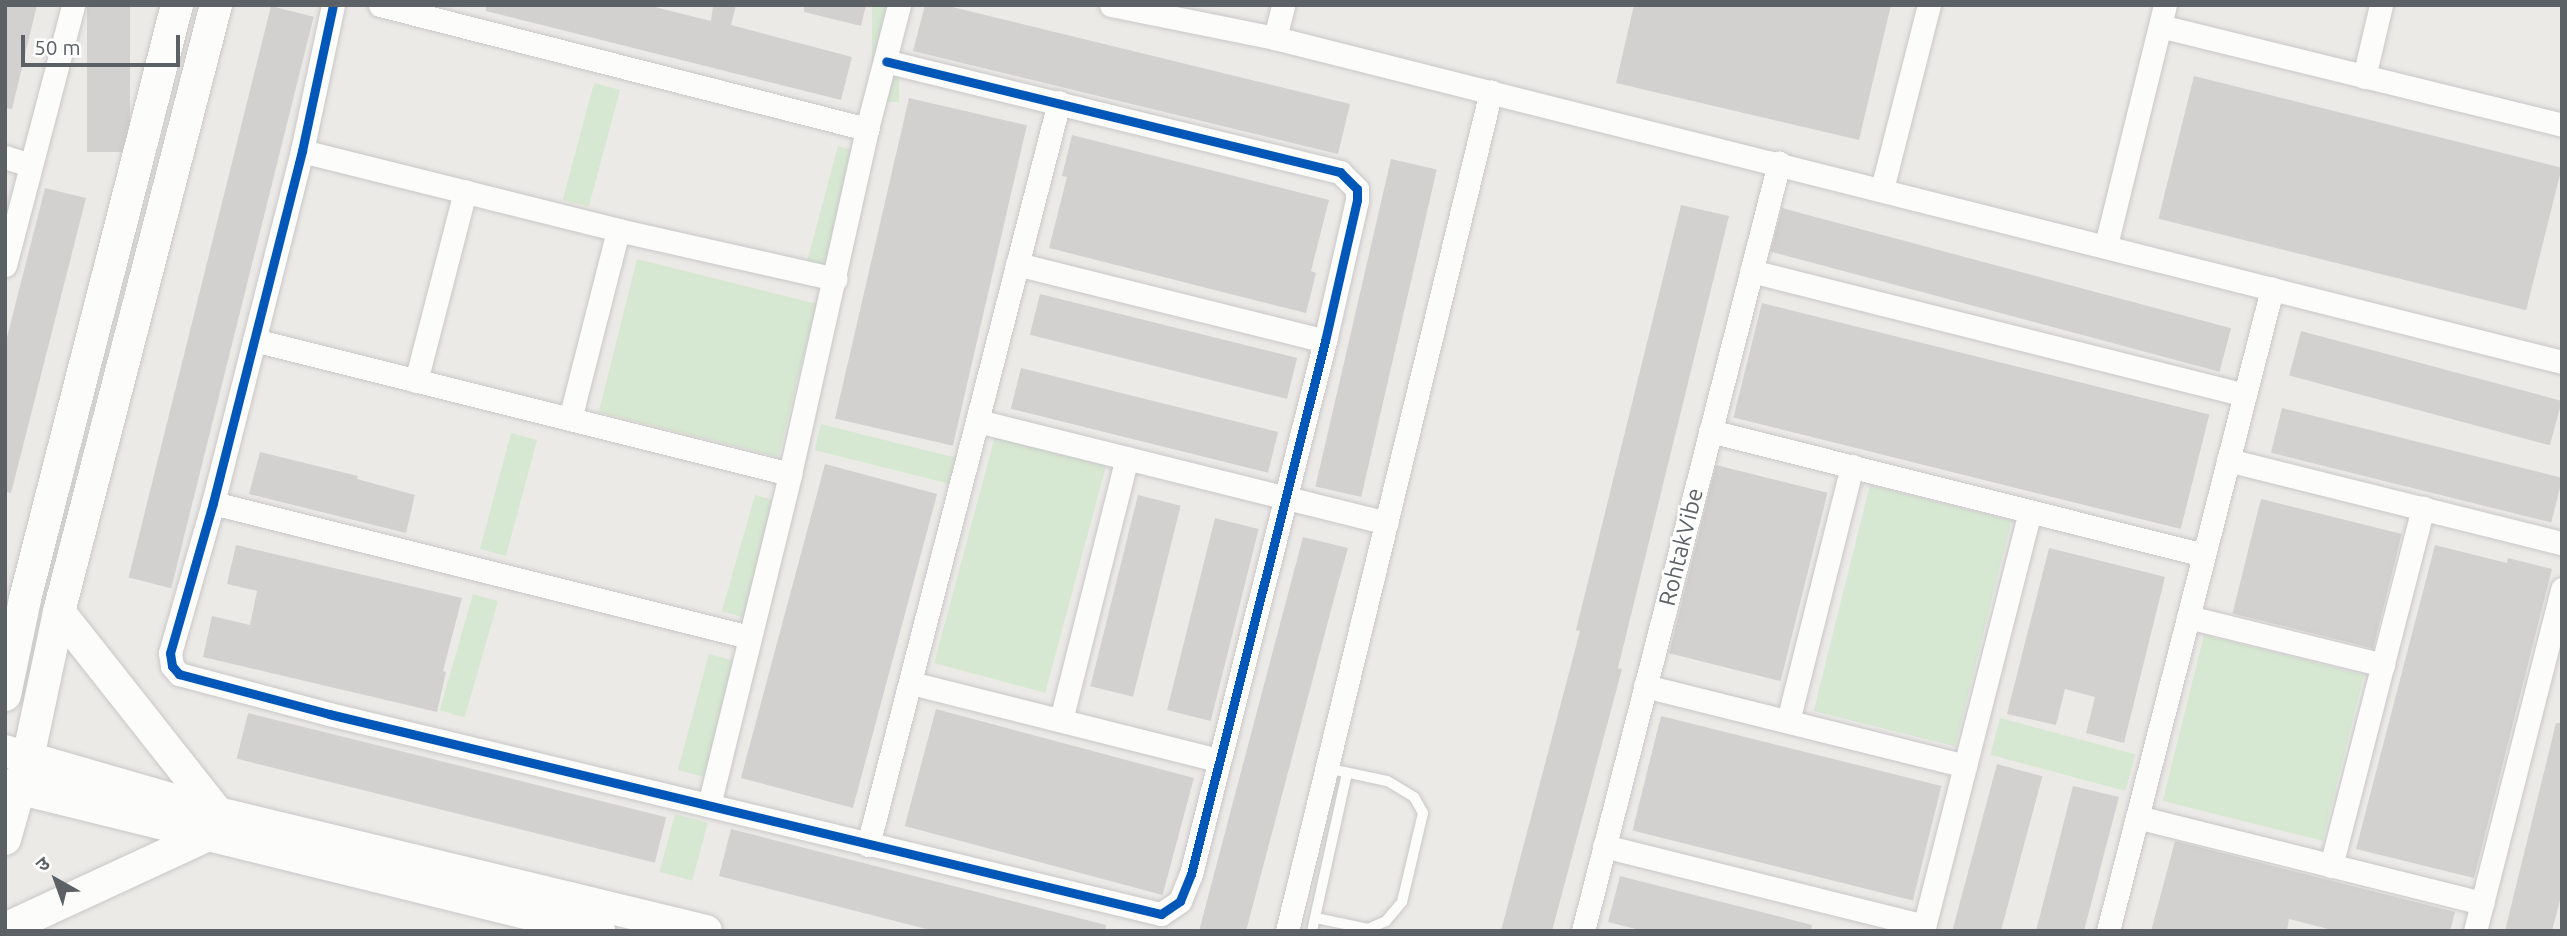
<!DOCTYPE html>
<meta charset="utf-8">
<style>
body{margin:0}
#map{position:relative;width:2567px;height:936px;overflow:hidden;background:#eceae7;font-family:Ubuntu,"Noto Sans Devanagari",sans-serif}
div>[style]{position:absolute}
.green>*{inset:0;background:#d7e8d2;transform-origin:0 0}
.building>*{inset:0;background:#d3d1cf;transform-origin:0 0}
.roads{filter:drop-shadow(0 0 2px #c8c7c8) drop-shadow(0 0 2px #c8c7c8)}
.lane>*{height:10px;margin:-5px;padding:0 5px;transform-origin:5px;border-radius:5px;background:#fcfcfb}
.street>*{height:23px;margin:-11.5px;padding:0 11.5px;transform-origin:11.5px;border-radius:11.5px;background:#fcfcfb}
.secondary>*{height:32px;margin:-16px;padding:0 16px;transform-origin:16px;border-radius:16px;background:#fcfcfb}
.cycleway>*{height:9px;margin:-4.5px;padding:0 4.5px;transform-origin:4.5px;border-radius:4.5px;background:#0057b8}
span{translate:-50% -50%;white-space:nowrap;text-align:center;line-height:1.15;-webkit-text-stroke:5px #fff;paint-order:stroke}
.street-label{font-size:23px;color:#5c6165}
.frame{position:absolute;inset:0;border:7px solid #5c6165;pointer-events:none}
.north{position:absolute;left:21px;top:845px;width:70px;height:70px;-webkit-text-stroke:5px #fff;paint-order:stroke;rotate:320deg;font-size:19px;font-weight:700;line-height:28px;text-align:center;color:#5c6165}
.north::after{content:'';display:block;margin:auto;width:24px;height:32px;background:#5c6165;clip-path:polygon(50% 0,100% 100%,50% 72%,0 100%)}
.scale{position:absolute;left:21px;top:35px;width:159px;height:32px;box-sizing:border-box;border:4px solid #5c6165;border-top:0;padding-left:9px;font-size:21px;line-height:24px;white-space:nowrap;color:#5c6165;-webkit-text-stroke:5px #fff;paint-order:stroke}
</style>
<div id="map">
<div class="green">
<div style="left:872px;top:5px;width:27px;height:97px"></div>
<div style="left:594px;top:83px;width:27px;height:121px;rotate:15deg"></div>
<div style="left:838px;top:146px;width:27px;height:120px;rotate:15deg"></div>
<div style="left:637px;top:259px;width:185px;height:158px;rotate:14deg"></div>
<div style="left:821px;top:424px;width:139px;height:27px;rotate:14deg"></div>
<div style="left:511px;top:433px;width:27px;height:120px;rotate:15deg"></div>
<div style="left:995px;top:436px;width:115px;height:235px;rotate:15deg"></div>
<div style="left:1870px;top:485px;width:146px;height:233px;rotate:14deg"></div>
<div style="left:755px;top:495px;width:26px;height:121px;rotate:16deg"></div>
<div style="left:473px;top:594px;width:26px;height:121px;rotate:16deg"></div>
<div style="left:2204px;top:635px;width:165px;height:171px;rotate:14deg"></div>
<div style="left:709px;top:654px;width:27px;height:120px;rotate:15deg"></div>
<div style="left:2000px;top:718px;width:140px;height:38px;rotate:15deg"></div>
<div style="left:675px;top:814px;width:34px;height:60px;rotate:15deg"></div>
</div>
<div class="building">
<div style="clip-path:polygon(5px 5px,37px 5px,12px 109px,5px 108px)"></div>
<div style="left:87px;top:5px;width:43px;height:147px"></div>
<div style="clip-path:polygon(486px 5px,647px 5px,711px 21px,713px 5px,736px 5px,731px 25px,852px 57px,841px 100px,486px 11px)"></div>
<div style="clip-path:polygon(804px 5px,866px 5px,861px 26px,804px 12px)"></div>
<div style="clip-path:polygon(925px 5px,944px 5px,1350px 104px,1338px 154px,913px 51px)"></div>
<div style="clip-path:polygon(1634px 5px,1891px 5px,1859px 140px,1616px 83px)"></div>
<div style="left:271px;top:6px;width:44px;height:589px;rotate:14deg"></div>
<div style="left:2194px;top:76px;width:379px;height:147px;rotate:14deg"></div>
<div style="left:909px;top:98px;width:121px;height:329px;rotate:13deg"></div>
<div style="clip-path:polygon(1072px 135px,1329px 200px,1311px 271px,1316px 273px,1306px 313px,1049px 248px,1067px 177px,1062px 176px)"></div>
<div style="left:1391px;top:159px;width:47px;height:336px;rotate:13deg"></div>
<div style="clip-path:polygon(45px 188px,86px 198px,11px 493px,5px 492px,5px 345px)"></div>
<div style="clip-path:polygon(1681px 205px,1729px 216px,1618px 668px,1622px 669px,1552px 931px,1501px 931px,1580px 631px,1576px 630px)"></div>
<div style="left:1782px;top:208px;width:465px;height:45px;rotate:15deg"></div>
<div style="left:1040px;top:294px;width:265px;height:42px;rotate:14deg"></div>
<div style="left:1762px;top:303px;width:461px;height:118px;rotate:14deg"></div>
<div style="left:2301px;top:331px;width:270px;height:46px;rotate:15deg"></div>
<div style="left:1021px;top:368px;width:265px;height:42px;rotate:14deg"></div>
<div style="left:2282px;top:408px;width:289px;height:46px;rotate:14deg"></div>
<div style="clip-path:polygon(260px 452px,358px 476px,357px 479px,415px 495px,406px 533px,249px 494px)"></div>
<div style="left:825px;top:464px;width:116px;height:325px;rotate:15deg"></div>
<div style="left:1716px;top:465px;width:115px;height:194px;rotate:14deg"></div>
<div style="left:1138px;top:495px;width:44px;height:197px;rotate:14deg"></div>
<div style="left:2261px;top:499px;width:145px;height:118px;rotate:14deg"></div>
<div style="left:1215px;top:518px;width:45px;height:198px;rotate:14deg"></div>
<div style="clip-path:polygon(1303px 537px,1348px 548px,1339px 580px,1246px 931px,1199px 931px)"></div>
<div style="clip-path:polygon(236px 545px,462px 598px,443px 671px,446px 672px,437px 712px,203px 657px,212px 616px,250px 625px,257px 591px,227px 584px)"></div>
<div style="clip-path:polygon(2435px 545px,2507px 563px,2508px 558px,2552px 569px,2474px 878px,2356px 849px)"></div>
<div style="clip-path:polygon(2049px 548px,2165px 577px,2124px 743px,2086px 733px,2095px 697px,2065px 689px,2056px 725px,2007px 714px)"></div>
<div style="left:936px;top:709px;width:267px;height:121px;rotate:15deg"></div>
<div style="left:248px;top:713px;width:431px;height:47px;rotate:14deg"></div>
<div style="left:1661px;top:716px;width:289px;height:118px;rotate:14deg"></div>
<div style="clip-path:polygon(2556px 723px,2562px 723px,2562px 891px,2559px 904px,2552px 931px,2505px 931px)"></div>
<div style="left:1997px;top:764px;width:47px;height:172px;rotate:15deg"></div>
<div style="clip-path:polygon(2073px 786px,2119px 797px,2104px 854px,2084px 931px,2036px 931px)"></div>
<div style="clip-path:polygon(731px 829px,1106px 925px,1105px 931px,934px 931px,719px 876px)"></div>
<div style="clip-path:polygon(2175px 841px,2455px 912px,2450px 931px,2336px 931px,2289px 919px,2287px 931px,2151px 931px)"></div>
<div style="clip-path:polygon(1620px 876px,1812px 925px,1811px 931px,1644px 931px,1608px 922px)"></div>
</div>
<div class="roads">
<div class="lane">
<div style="left:1316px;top:918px;width:53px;rotate:11.9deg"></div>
<div style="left:1368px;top:929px;width:20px;rotate:-24deg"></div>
<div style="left:1386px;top:921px;width:25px;rotate:-50deg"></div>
<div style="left:1402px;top:902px;width:91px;rotate:-76.7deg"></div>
<div style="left:1423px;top:813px;width:18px;rotate:-119deg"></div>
<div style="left:1414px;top:797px;width:31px;rotate:-149deg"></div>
<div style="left:1387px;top:781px;width:62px;rotate:-168deg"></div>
<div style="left:1312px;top:931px;width:162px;rotate:-77.5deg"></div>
</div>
<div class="street">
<div style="left:333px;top:5px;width:149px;rotate:102deg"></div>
<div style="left:302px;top:151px;width:363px;rotate:104.2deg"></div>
<div style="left:213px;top:503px;width:156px;rotate:106deg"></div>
<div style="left:170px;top:653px;width:13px;rotate:81deg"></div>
<div style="left:172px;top:666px;width:11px;rotate:49deg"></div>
<div style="left:179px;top:674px;width:155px;rotate:14.9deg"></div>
<div style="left:329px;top:714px;width:856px;rotate:13.52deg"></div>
<div style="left:1161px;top:914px;width:23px;rotate:-34deg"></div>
<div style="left:1180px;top:901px;width:29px;rotate:-68deg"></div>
<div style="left:1191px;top:874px;width:550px;rotate:-75.89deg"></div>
<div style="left:1325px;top:341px;width:145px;rotate:-77.2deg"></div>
<div style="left:1357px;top:200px;width:11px;rotate:-90deg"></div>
<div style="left:1357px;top:189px;width:24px;rotate:-135deg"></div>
<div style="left:1340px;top:172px;width:467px;rotate:-166.3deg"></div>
<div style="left:380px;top:5px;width:503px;rotate:14.29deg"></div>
<div style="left:1111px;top:5px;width:167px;rotate:11.4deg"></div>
<div style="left:1275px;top:38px;width:1327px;rotate:14.13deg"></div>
<div style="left:2160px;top:26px;width:414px;rotate:13.8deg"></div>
<div style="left:1275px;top:38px;width:34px;rotate:-76deg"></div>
<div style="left:2364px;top:77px;width:74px;rotate:-76.7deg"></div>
<div style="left:302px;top:151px;width:326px;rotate:14deg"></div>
<div style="left:618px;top:230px;width:223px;rotate:12.7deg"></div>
<div style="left:5px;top:157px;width:26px;rotate:18deg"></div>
<div style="left:1882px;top:189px;width:190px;rotate:-75.7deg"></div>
<div style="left:2106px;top:245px;width:247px;rotate:-76.2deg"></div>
<div style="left:1017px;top:264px;width:317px;rotate:14deg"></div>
<div style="left:5px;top:265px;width:269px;rotate:-75.3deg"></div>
<div style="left:1751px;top:271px;width:509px;rotate:14.09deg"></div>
<div style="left:254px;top:340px;width:552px;rotate:14.04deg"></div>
<div style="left:416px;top:381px;width:196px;rotate:-75.5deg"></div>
<div style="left:570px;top:419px;width:195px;rotate:-75.7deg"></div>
<div style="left:978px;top:421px;width:421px;rotate:14deg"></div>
<div style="left:1710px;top:431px;width:509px;rotate:14.09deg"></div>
<div style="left:2228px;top:460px;width:344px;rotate:14deg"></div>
<div style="left:213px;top:503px;width:552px;rotate:14.04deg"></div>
<div style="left:2188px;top:617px;width:201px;rotate:13.8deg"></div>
<div style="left:911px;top:683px;width:317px;rotate:14.1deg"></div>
<div style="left:1645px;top:686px;width:330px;rotate:14deg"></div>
<div style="left:1061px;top:720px;width:270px;rotate:-75.9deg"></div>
<div style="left:1788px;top:721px;width:263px;rotate:-75.9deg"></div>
<div style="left:709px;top:805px;width:341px;rotate:-76.2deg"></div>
<div style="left:790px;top:474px;width:353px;rotate:-77.4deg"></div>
<div style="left:867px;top:129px;width:128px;rotate:-75.5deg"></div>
<div style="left:2137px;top:817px;width:356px;rotate:14deg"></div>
<div style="left:868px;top:845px;width:767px;rotate:-75.58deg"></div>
<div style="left:1604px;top:846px;width:330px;rotate:14deg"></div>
<div style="left:2331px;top:866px;width:370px;rotate:-75.6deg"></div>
<div style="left:1287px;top:931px;width:864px;rotate:-76.35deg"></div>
<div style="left:1583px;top:931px;width:793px;rotate:-75.68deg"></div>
<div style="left:1923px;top:931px;width:433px;rotate:-75.7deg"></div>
<div style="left:2108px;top:931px;width:663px;rotate:-75.67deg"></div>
<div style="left:2475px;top:931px;width:353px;rotate:-75.7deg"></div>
</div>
<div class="secondary">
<div style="left:59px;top:612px;width:256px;rotate:51.7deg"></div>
<div style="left:5px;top:695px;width:98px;rotate:-78.2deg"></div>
<div style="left:25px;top:599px;width:613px;rotate:-75.65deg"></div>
<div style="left:5px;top:751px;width:222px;rotate:16.2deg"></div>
<div style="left:218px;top:813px;width:502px;rotate:13.59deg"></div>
<div style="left:5px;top:785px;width:612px;rotate:13.81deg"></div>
<div style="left:5px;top:839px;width:84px;rotate:-74.1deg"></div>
<div style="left:28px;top:758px;width:149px;rotate:-78deg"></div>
<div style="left:59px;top:612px;width:627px;rotate:-75.5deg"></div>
<div style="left:5px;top:929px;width:224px;rotate:-24.8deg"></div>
</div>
</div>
<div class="cycleway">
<div style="left:333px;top:5px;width:149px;rotate:102deg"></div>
<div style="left:302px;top:151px;width:363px;rotate:104.2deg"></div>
<div style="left:213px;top:503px;width:156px;rotate:106deg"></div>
<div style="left:170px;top:653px;width:13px;rotate:81deg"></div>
<div style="left:172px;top:666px;width:11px;rotate:49deg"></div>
<div style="left:179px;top:674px;width:155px;rotate:14.9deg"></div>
<div style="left:329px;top:714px;width:856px;rotate:13.52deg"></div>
<div style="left:1161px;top:914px;width:23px;rotate:-34deg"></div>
<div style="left:1180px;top:901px;width:29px;rotate:-68deg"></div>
<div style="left:1191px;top:874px;width:550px;rotate:-75.89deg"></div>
<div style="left:1325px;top:341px;width:145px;rotate:-77.2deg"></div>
<div style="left:1357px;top:200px;width:11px;rotate:-90deg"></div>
<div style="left:1357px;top:189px;width:24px;rotate:-135deg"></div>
<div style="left:1340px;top:172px;width:467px;rotate:-166.3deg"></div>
</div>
<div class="street-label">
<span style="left:1681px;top:547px;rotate:-76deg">RohtakVibe</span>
</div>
<div class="frame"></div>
<div class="north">उ</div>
<div class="scale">50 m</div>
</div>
